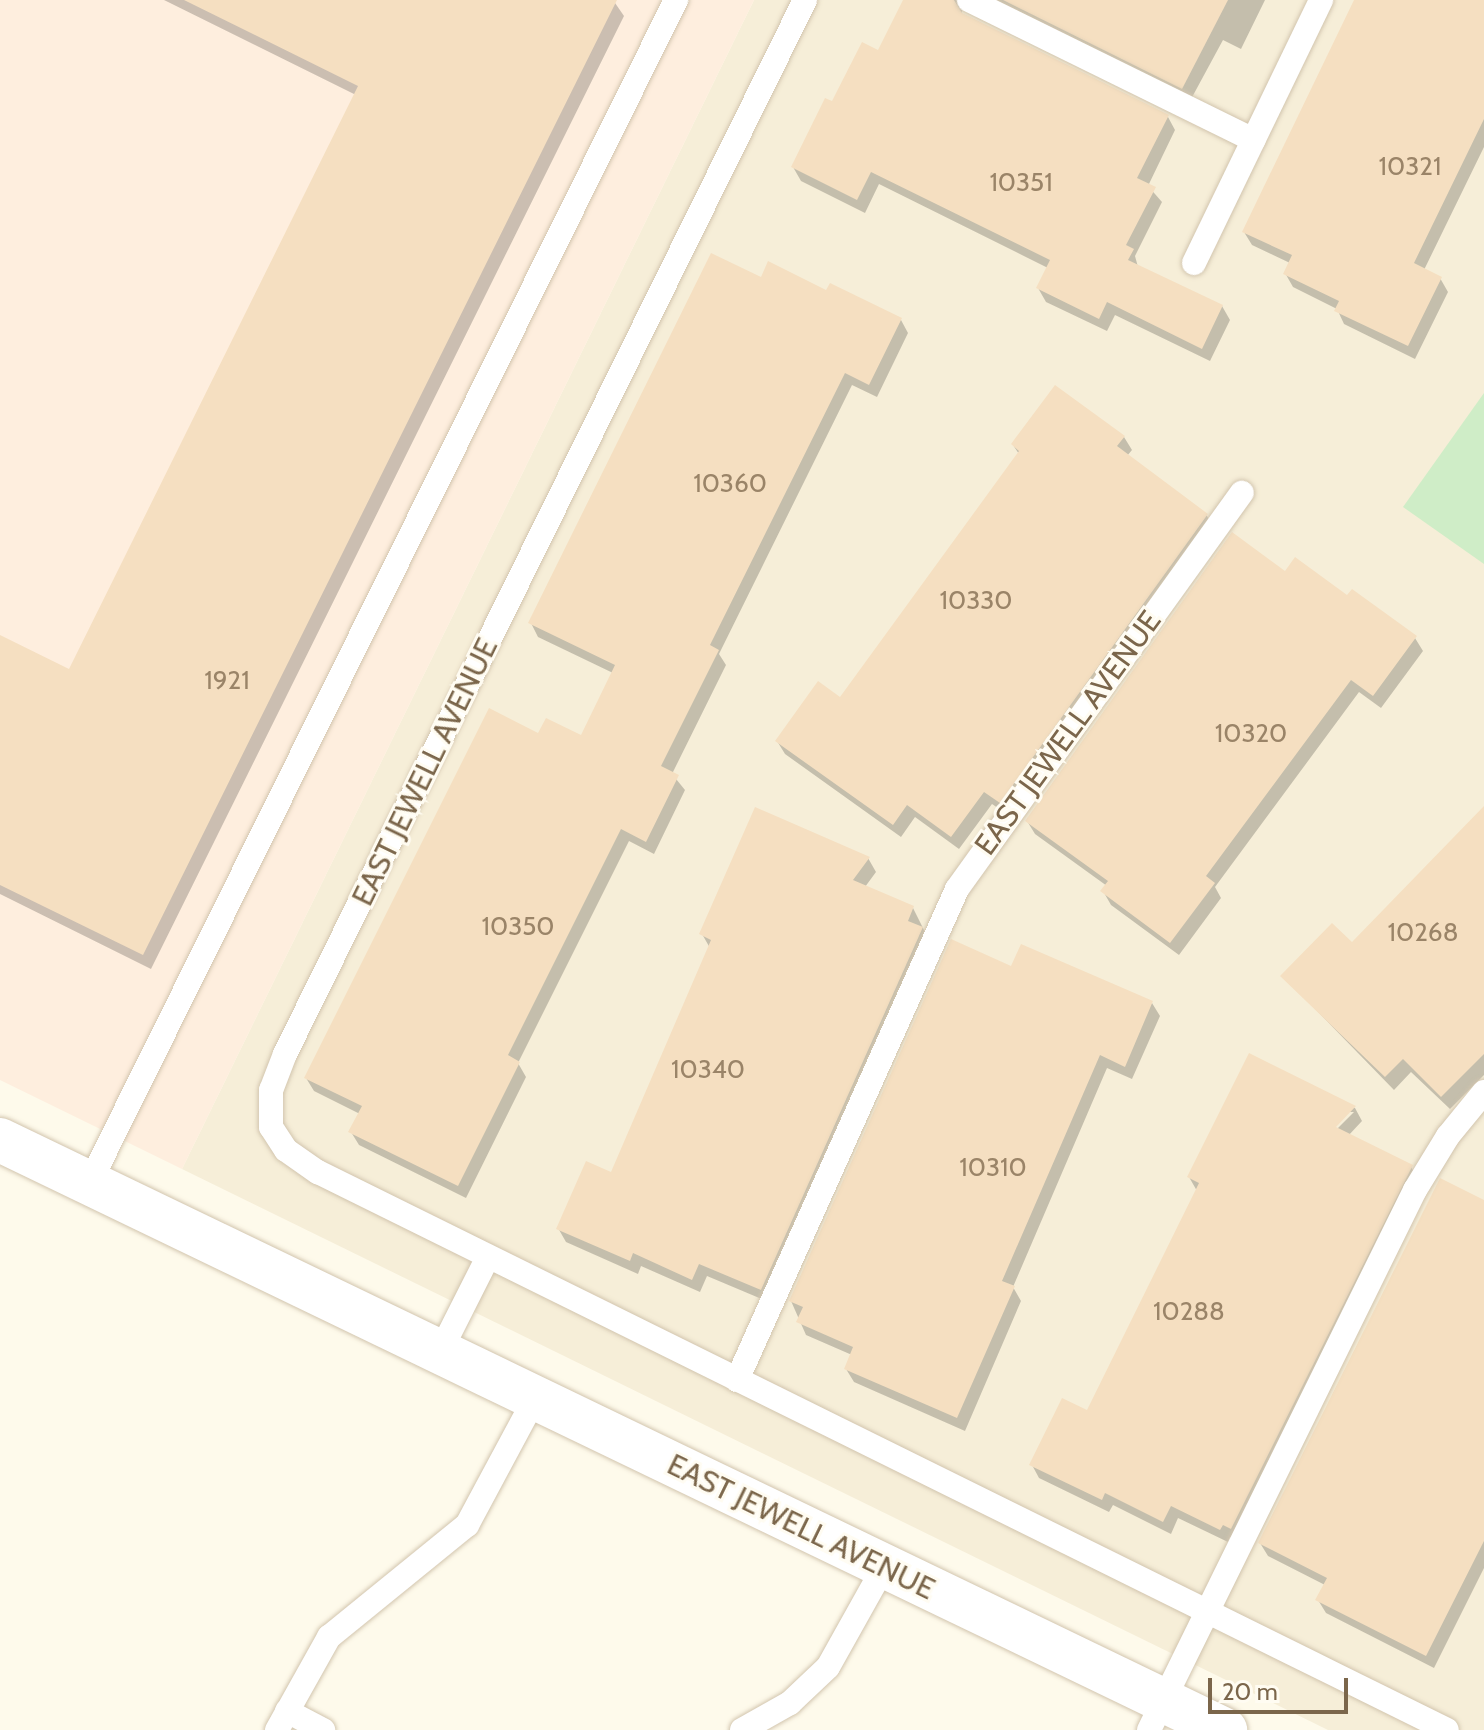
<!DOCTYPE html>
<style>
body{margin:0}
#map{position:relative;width:1484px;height:1730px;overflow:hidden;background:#fefaeb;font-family:Cabin,sans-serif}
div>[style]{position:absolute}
.residential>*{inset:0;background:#f6eed8}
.commercial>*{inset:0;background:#feeede}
.green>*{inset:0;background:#cfedc7}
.shadow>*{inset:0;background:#0003}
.building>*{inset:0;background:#f5dfc1}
.roads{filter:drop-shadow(0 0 2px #d2c5ae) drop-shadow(0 0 2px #d2c5ae)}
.service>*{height:24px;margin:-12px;padding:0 12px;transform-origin:12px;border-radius:12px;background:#fff}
.tertiary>*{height:44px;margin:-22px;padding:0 22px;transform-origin:22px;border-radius:22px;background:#fff}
span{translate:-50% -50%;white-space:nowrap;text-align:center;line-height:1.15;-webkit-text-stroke:6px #fffcf2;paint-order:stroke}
.number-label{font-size:26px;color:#9a8468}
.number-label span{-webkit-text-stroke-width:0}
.street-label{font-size:30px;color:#7b664b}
.scale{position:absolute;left:1208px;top:1678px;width:140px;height:36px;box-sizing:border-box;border:4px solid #7b664b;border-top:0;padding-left:10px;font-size:24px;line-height:28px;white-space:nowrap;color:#7b664b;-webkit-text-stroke:6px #fffcf2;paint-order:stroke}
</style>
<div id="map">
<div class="residential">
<div style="clip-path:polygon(754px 0,1484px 0,1484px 1730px,1328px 1730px,182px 1169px)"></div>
</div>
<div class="commercial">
<div style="clip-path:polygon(0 0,754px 0,182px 1169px,0 1080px)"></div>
</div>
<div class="green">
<div style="clip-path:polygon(1484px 393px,1484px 564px,1403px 507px)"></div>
</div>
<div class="shadow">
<div style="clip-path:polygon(164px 0,613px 0,624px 16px,151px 969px,0 894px,0 637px,70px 672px,356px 95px)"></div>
<div style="clip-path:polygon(905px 0,982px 0,963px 6px,961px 15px,1168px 117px,1175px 130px,1148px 186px,1162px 202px,1135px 256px,1138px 267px,1222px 306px,1230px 320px,1210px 361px,1115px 315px,1107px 331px,1046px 302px,1038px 288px,1048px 268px,879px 184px,865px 213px,801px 181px,793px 167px,833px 104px,879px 53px)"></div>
<div style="clip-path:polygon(986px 0,1265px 0,1241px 49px,1223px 40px,1190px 101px)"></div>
<div style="clip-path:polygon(1356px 0,1484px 0,1484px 147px,1424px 270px,1440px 278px,1448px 292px,1415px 359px,1344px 324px,1337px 309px,1293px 287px,1285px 273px,1290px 263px,1252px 245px,1244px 232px)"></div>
<div style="clip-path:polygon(762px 279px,827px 292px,901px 320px,908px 333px,877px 397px,852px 385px,719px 654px,726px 665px,672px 774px,685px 790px,654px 854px,629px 841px,518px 1063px,526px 1077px,466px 1198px,359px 1145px,351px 1132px,360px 1114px,314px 1091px,306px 1078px,539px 736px,582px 738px,613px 673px,538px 637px,531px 623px)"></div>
<div style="clip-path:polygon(1124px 437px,1132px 450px,1127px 456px,1207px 516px,1214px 529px,1008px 815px,992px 804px,959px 849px,915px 817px,901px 837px,785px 754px,777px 741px,840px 700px,1019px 454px,1013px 445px)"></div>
<div style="clip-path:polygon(1285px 574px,1348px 598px,1415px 638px,1423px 651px,1381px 708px,1359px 692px,1215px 887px,1221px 898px,1179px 955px,1111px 905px,1103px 891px,1107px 886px,1035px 834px,1027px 821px)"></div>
<div style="clip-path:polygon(1484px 809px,1484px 1075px,1450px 1109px,1411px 1072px,1394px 1090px,1283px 976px,1352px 945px)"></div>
<div style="clip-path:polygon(868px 858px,876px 872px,865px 887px,913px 908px,930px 942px,769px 1302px,707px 1276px,700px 1292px,641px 1266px,638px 1274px,566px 1242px,558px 1228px,612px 1174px,710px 948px,702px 934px)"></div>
<div style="clip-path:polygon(1152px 1003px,1160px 1016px,1132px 1079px,1107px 1068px,1013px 1287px,1021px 1301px,965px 1431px,854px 1382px,846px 1369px,852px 1355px,806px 1335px,791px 1301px)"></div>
<div style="clip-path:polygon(evenodd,1250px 1056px,1355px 1108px,1362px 1121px,1348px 1136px,1411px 1167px,1419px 1180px,1239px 1542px,1230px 1537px,1228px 1542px,1178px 1518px,1171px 1534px,1113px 1505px,1109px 1512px,1039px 1478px,1032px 1465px,1088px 1412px,1197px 1191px,1189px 1177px,1250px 1056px,1348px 1112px,1354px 1112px,1330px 1136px,1327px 1133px,1348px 1112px)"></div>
<div style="clip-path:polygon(1484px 1202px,1484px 1568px,1434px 1668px,1326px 1613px,1318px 1600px,1325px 1585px,1268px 1556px,1260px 1543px)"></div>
</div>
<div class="building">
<div style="clip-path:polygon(184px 0,617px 0,143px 955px,0 885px,0 635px,69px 669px,358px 86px)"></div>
<div style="clip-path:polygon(903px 0,954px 0,962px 13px,1169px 115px,1137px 178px,1156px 187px,1126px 245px,1134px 249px,1128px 260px,1223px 305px,1202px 349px,1107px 302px,1099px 319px,1036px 288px,1050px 260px,871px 172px,857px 200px,791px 167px,825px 98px,832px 101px,862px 42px,878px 50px)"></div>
<div style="clip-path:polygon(1003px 0,1228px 0,1182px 89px)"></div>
<div style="clip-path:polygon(1354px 0,1484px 0,1484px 119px,1414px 263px,1442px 277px,1408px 346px,1334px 311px,1339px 301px,1283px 274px,1292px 255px,1242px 232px)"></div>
<div style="clip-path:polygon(711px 253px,761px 277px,768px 261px,826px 290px,830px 283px,902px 318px,869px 385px,845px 373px,710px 645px,719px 650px,661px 766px,679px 775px,646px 842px,621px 829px,508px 1055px,520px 1062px,458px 1186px,348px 1132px,362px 1106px,304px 1078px,489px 708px,538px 733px,546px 718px,581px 735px,615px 665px,528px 623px)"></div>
<div style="clip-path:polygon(1055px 385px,1125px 436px,1117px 446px,1208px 514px,1000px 803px,984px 792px,951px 837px,907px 805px,893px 825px,775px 741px,818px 681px,840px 697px,1019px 451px,1011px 444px)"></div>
<div style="clip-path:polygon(1232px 532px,1285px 571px,1295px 557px,1347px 595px,1352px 589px,1417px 636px,1373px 696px,1351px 680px,1206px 876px,1215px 883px,1170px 943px,1100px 891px,1108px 881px,1025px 821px)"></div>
<div style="clip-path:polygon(1484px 806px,1484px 1054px,1441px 1097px,1403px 1059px,1385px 1077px,1280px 976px,1332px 923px,1352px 942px)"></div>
<div style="clip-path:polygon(755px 807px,870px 857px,853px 880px,914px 906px,908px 921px,923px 927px,761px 1290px,699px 1264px,692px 1280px,633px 1253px,630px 1261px,556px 1229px,586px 1161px,611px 1172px,711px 940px,699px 934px)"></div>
<div style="clip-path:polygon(951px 939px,1011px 966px,1021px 944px,1153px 1001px,1125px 1067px,1100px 1055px,1002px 1281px,1015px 1286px,957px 1418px,844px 1369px,853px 1347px,796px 1322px,803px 1307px,789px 1301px)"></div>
<div style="clip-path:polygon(1249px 1053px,1356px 1106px,1336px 1127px,1413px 1165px,1231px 1529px,1223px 1525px,1220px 1530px,1171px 1506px,1163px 1522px,1105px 1493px,1102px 1500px,1029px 1465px,1062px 1398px,1087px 1410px,1199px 1183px,1187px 1177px)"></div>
<div style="clip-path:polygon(1440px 1178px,1484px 1200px,1484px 1541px,1426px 1656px,1315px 1600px,1327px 1578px,1258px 1543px)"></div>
</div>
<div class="roads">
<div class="service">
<div style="left:805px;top:0;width:1175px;rotate:116.26deg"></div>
<div style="left:285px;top:1054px;width:39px;rotate:111deg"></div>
<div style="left:271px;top:1090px;width:37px;rotate:90deg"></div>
<div style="left:271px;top:1127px;width:27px;rotate:57deg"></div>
<div style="left:286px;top:1150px;width:39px;rotate:35deg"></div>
<div style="left:318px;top:1172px;width:1259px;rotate:26.3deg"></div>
<div style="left:969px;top:0;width:317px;rotate:26.2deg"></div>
<div style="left:1194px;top:263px;width:292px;rotate:-64.2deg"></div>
<div style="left:89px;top:1184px;width:1322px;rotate:-63.63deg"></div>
<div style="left:439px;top:1354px;width:109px;rotate:-63.2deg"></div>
<div style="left:737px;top:1380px;width:538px;rotate:-65.86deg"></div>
<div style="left:957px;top:889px;width:488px;rotate:-54.3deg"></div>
<div style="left:287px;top:1711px;width:41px;rotate:27.8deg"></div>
<div style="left:277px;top:1730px;width:107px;rotate:-60.8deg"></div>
<div style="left:329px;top:1637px;width:178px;rotate:-39.1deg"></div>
<div style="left:467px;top:1525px;width:142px;rotate:-61.8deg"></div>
<div style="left:742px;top:1730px;width:55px;rotate:-29.4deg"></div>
<div style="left:790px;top:1703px;width:52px;rotate:-43.5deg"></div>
<div style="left:828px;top:1667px;width:115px;rotate:-60.8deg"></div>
<div style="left:1149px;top:1730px;width:602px;rotate:-63.78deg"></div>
<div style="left:1415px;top:1190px;width:63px;rotate:-58.6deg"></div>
<div style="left:1448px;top:1136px;width:57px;rotate:-50.7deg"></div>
</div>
<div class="tertiary">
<div style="left:0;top:1140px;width:1360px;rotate:25.72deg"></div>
</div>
</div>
<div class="number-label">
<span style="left:1410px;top:167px">10321</span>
<span style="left:1021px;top:183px">10351</span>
<span style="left:730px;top:484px">10360</span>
<span style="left:976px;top:601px">10330</span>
<span style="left:227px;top:681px">1921</span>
<span style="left:1251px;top:734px">10320</span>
<span style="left:518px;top:927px">10350</span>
<span style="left:1423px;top:933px">10268</span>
<span style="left:708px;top:1070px">10340</span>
<span style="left:993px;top:1168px">10310</span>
<span style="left:1189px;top:1312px">10288</span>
</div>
<div class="street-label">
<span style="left:1068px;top:733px;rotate:-54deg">EAST JEWELL AVENUE</span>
<span style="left:425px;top:772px;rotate:-64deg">EAST JEWELL AVENUE</span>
<span style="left:801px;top:1527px;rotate:26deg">EAST JEWELL AVENUE</span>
</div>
<div class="scale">20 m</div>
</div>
